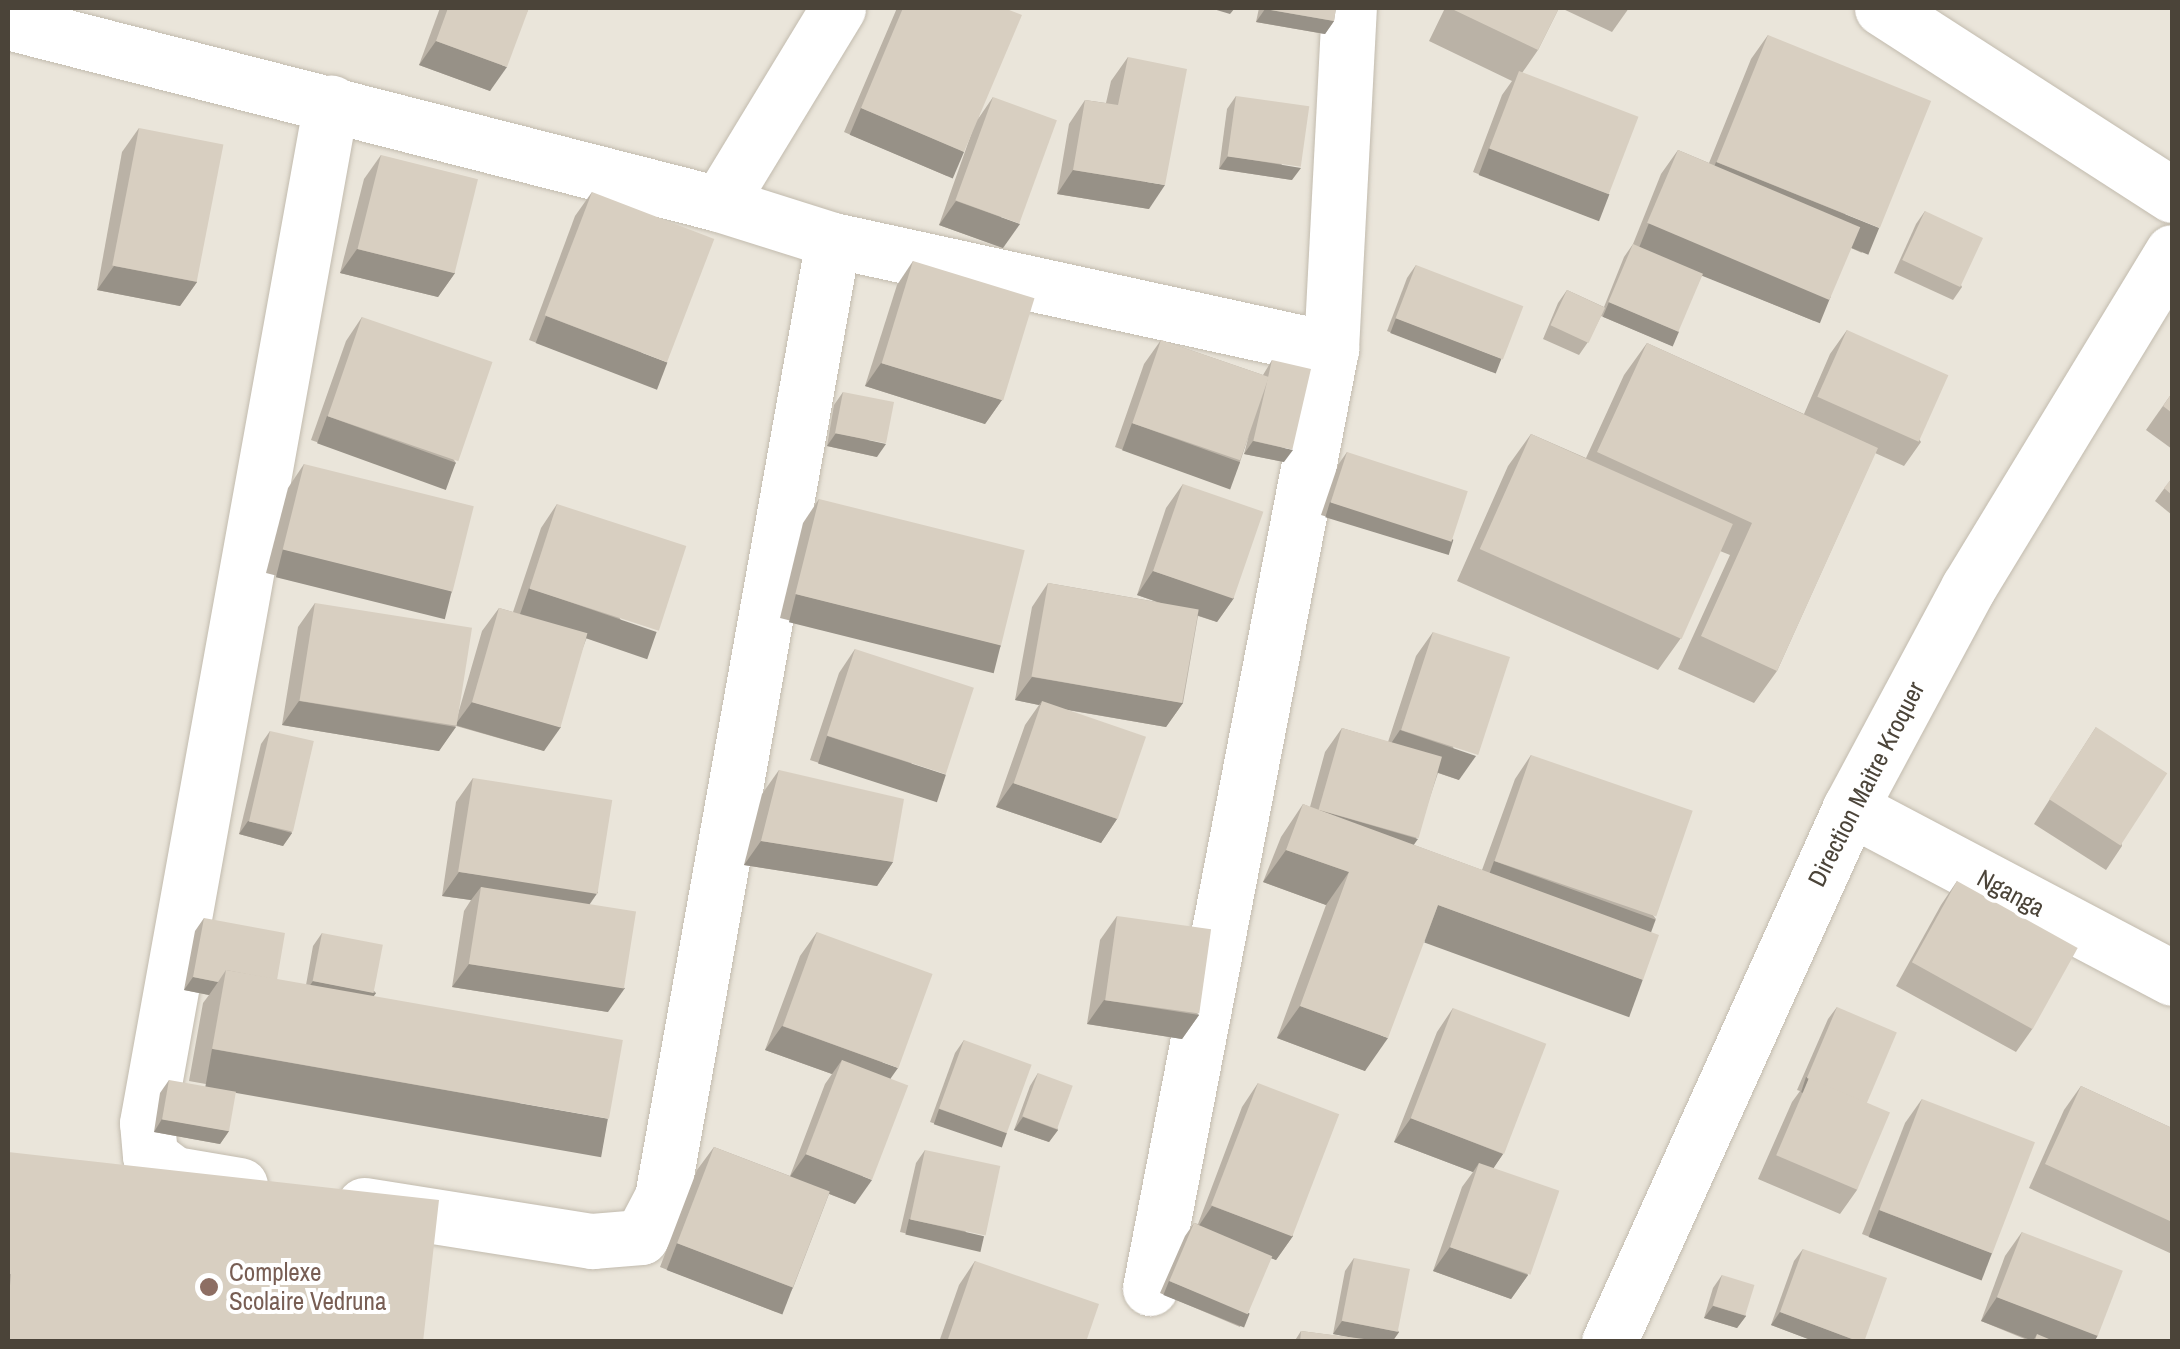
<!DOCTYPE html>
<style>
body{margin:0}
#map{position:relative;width:2180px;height:1349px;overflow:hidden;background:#f6f3ec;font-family:"Archivo Narrow",sans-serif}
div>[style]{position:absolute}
.residential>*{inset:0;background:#eae5da;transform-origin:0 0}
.roads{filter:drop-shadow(0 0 2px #c2bbae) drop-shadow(0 0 2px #c2bbae)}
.minor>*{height:55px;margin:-27.5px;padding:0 27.5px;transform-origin:27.5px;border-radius:27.5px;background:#fff}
.wall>*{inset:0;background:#bab2a6}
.shaded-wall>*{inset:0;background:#979187;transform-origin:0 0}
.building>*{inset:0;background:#d8cfc1;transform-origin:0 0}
.dots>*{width:28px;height:28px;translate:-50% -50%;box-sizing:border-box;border:5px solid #fff;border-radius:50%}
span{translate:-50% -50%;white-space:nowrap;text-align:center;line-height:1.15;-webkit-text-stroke:8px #fff;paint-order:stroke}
.street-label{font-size:25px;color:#4b4439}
.education-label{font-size:25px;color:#785e54}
.left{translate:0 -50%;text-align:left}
.frame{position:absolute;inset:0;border:10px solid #4b4439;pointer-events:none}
</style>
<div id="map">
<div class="residential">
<div style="left:8px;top:8px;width:2164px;height:1333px"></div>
</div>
<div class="roads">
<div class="minor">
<div style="left:1882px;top:8px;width:345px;rotate:32.8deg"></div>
<div style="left:8px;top:22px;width:734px;rotate:14.36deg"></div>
<div style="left:719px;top:204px;width:120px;rotate:17.5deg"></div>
<div style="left:833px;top:240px;width:510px;rotate:12.35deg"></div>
<div style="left:719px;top:204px;width:229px;rotate:-58.7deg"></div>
<div style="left:1850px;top:808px;width:364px;rotate:27.8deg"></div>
<div style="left:240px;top:1185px;width:67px;rotate:-170.5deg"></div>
<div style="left:174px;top:1174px;width:30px;rotate:-143deg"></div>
<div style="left:150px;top:1156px;width:33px;rotate:-95deg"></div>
<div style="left:147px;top:1123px;width:1037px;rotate:-79.78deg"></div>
<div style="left:364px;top:1205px;width:231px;rotate:9deg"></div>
<div style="left:592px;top:1241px;width:49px;rotate:-4.7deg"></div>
<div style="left:641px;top:1237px;width:45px;rotate:-62.3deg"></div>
<div style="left:662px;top:1197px;width:972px;rotate:-79.87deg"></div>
<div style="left:1150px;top:1288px;width:956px;rotate:-79.09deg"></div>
<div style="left:1331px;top:349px;width:341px;rotate:-87deg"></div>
<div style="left:1609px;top:1342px;width:586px;rotate:-65.71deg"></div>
<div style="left:1850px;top:808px;width:250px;rotate:-61.8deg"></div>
<div style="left:1968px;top:588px;width:393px;rotate:-58.7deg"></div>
</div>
</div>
<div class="wall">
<div style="clip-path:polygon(440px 8px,529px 8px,490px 91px,419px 65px)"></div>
<div style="clip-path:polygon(897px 8px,1004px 8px,978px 119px,993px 97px,1003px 248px,939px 225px,973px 129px,947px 176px,844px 132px)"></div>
<div style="clip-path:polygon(1259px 8px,1336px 8px,1334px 21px,1325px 34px,1256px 22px)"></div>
<div style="clip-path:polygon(1445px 8px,1559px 8px,1538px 50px,1522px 73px,1609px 194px,1592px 218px,1473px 172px,1502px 95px,1512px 81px,1429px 41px)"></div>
<div style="clip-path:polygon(1561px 8px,1629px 8px,1612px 32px)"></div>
<div style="clip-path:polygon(1768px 35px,1862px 253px,1851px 248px,1814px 321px,1702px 275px,1670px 345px,1601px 316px,1588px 342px,1579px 355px,1543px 339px,1558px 303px,1567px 290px,1604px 307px,1624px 257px,1633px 244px,1661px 174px,1678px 150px,1709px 163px,1751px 59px)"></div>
<div style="clip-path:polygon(1128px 57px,1149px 209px,1057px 194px,1069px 124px,1085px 100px,1106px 103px,1111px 81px)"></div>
<div style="clip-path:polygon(1236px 96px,1292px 180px,1219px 169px,1227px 109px)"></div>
<div style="clip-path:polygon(139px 128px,197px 282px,180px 306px,97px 290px,122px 152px)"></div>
<div style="clip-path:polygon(381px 155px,455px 273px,438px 297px,340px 273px,364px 179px)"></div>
<div style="clip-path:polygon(592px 192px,652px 386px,529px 340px,575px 216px)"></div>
<div style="clip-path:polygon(1925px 211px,1962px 287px,1953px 300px,1894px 273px,1916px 224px)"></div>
<div style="clip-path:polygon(913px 261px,1002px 400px,985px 424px,865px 386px,897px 285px)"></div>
<div style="clip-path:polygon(1416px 265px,1492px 372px,1387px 331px,1407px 278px)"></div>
<div style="clip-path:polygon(362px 317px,456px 463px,440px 486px,311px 440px,346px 341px)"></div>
<div style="clip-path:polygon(1847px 330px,1921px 442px,1904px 466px,1875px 453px,1777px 671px,1754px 703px,1678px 669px,1730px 555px,1720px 551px,1681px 638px,1658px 670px,1457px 581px,1508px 466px,1531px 434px,1586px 458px,1624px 375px,1647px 343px,1804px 414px,1830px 354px)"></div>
<div style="clip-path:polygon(1161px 340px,1263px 375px,1272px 360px,1284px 462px,1244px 454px,1249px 435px,1240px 462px,1223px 486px,1115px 447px,1144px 364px)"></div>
<div style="clip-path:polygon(843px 392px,877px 457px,827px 446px,834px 405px)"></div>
<div style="clip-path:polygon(2172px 393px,2172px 449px,2146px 430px)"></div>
<div style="clip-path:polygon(1347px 452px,1453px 540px,1444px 553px,1321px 515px,1338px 465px)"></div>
<div style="clip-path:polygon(304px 464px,452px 592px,435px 616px,266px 573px,288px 488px)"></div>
<div style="clip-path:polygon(2172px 478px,2172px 515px,2155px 501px)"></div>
<div style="clip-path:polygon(1183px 484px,1234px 598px,1217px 622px,1198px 616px,1183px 703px,1166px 727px,1067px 710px,1117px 819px,1101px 843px,996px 807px,1025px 725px,1039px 705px,1015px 700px,1032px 607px,1048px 583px,1157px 602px,1137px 595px,1166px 508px)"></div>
<div style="clip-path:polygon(819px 499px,1001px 646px,984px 670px,780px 618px,803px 523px)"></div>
<div style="clip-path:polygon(557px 504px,640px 655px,587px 637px,544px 751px,456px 726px,439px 751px,282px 725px,298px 627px,315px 603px,456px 721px,482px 631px,499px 608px,513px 612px,541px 528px)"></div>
<div style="clip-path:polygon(1433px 632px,1459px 780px,1438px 773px,1414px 845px,1482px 870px,1515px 779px,1531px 755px,1656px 919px,1647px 931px,1620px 1012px,1424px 941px,1365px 1071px,1277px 1038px,1326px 905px,1263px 882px,1281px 837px,1303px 804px,1310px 807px,1325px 752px,1342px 728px,1388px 742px,1416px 656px)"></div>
<div style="clip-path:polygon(855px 649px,929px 799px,810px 760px,839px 673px)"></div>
<div style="clip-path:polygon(2096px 727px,2122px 846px,2106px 870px,2034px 824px)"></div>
<div style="clip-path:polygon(270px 731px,292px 833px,283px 846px,239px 834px,261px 744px)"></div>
<div style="clip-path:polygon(779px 770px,893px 862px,877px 886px,744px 865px,762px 794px)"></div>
<div style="clip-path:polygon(473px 778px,598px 892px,590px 904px,608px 1012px,452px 987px,464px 911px,471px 900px,442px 896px,456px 802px)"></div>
<div style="clip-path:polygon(1957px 881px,2033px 1028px,2016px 1052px,1896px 986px,1941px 905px)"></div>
<div style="clip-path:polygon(1117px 916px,1199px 1015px,1182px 1039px,1087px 1024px,1100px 940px)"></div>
<div style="clip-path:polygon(204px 918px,277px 980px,306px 985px,313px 946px,322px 933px,376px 993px,373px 997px,586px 1152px,189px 1081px,203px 1003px,209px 995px,184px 990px,195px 931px)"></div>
<div style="clip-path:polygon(817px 932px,891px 1079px,855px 1204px,829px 1194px,793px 1288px,776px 1312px,660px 1267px,697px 1170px,714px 1147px,790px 1176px,825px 1084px,832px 1074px,765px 1050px,800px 956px)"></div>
<div style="clip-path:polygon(1837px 1007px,1866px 1102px,1857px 1190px,1840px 1214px,1758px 1179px,1792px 1102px,1800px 1091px,1797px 1090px,1828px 1019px)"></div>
<div style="clip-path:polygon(1453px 1008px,1503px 1154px,1493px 1168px,1528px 1275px,1511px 1299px,1433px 1271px,1462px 1187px,1473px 1172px,1394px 1142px,1437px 1032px)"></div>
<div style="clip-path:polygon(964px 1040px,1007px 1132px,998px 1145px,930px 1122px,955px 1053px)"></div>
<div style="clip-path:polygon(1038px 1073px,1058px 1130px,1049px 1142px,1014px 1130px,1030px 1086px)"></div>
<div style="clip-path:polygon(169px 1080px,229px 1131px,220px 1144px,154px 1132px,160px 1093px)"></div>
<div style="clip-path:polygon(1258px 1083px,1293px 1236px,1276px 1260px,1271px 1258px,1240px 1327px,1160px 1293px,1185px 1236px,1194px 1223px,1198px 1224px,1242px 1107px)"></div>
<div style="clip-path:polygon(2081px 1086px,2172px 1128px,2172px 1254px,2029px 1188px,2064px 1110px)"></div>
<div style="clip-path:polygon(1922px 1099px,1992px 1253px,1975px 1277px,1862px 1234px,1905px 1123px)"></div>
<div style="clip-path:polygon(925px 1150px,975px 1250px,900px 1232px,916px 1163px)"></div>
<div style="clip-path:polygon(8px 1152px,423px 1342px,8px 1342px)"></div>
<div style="clip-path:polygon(2022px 1232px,2098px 1335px,2094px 1342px,2032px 1342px,1981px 1321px,2005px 1256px)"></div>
<div style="clip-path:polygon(1803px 1249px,1864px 1342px,1816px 1342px,1771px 1325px,1794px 1261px)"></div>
<div style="clip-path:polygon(1354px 1258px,1399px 1332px,1392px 1342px,1364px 1340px,1364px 1342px,1294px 1342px,1301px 1331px,1354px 1338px,1333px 1334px,1345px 1271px)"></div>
<div style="clip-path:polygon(975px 1261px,1086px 1342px,939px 1342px,959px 1285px)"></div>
<div style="clip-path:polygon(1722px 1275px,1746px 1316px,1737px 1328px,1704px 1318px,1713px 1288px)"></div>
</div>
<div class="shaded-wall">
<div style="clip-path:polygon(1210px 8px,1235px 8px,1230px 14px)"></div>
<div style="clip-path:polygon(1265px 9px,1334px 21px,1325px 34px,1256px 22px)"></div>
<div style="clip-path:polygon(436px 41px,507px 67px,490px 91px,419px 65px)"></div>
<div style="left:861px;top:108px;width:112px;height:29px;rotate:23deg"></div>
<div style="left:1489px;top:148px;width:129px;height:29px;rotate:21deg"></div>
<div style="clip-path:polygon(1228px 156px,1301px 168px,1292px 180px,1219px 169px)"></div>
<div style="left:1716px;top:162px;width:176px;height:29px;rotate:22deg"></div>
<div style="clip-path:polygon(1073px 170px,1165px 185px,1149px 209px,1057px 194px)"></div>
<div style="clip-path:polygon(956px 201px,1020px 224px,1003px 248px,939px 225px)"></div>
<div style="left:1649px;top:223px;width:196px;height:29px;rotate:22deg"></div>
<div style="clip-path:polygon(357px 249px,455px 273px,438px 297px,340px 273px)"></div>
<div style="clip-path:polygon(114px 266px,197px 282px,180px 306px,97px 290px)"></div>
<div style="left:1609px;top:302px;width:76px;height:16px;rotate:23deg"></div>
<div style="left:546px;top:316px;width:130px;height:29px;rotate:21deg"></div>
<div style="left:1396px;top:318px;width:113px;height:16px;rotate:21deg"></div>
<div style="clip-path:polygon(881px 363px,1002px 400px,985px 424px,865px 386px)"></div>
<div style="left:327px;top:416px;width:137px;height:29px;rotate:20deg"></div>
<div style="left:1132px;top:423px;width:115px;height:29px;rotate:20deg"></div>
<div style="clip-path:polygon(836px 433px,886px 444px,877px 457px,827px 446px)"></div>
<div style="clip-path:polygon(1253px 441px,1293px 450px,1284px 462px,1244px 454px)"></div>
<div style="left:1330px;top:502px;width:129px;height:16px;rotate:17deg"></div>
<div style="left:283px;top:549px;width:174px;height:29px;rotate:14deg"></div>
<div style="clip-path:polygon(1153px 571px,1234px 598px,1217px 622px,1137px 595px)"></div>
<div style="left:529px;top:588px;width:135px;height:29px;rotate:19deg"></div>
<div style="left:796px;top:594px;width:211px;height:29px;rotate:14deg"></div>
<div style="clip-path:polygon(1032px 677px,1183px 703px,1166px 727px,1040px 705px,1042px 701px,1039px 705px,1015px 700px)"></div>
<div style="clip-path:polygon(299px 701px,456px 727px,439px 751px,282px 725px)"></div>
<div style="clip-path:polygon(472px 702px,561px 727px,544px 751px,455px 725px)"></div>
<div style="clip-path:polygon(1400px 730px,1476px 756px,1459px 780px,1384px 754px)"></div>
<div style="left:827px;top:736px;width:125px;height:29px;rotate:18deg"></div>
<div style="clip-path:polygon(1013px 783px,1117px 819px,1101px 843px,996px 807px)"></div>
<div style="clip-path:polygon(1319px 810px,1418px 839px,1401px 862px)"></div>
<div style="clip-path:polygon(248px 821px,292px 833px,283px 846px,239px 834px)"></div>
<div style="clip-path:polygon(761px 841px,893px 862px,877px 886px,744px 865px)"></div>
<div style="clip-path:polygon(1286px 850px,1349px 872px,1326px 905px,1263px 882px)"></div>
<div style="left:1494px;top:861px;width:172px;height:29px;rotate:20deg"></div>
<div style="clip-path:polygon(459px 872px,598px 892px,581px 916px,481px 887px,471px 900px,442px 896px)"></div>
<div style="left:1438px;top:905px;width:218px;height:40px;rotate:20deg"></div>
<div style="clip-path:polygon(469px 964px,625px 988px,608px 1012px,452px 987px)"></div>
<div style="clip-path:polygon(193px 977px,218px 982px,209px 995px,184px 990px)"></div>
<div style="clip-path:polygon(313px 981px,376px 993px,367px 1005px,304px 994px)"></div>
<div style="clip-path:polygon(1104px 1000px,1199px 1015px,1182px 1039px,1087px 1024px)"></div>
<div style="clip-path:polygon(1300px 1006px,1388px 1038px,1365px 1071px,1277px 1038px)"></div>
<div style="clip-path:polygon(782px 1026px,898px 1068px,881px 1092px,842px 1060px,832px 1074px,765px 1050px)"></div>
<div style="left:212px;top:1049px;width:402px;height:39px;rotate:10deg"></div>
<div style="left:1806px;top:1077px;width:3px;height:16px;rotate:18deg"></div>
<div style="left:939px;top:1109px;width:72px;height:16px;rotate:19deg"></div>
<div style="clip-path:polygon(1023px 1117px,1058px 1130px,1049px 1142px,1014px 1130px)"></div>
<div style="clip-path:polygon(1411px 1118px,1503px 1154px,1487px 1178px,1479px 1163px,1473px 1172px,1394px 1142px)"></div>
<div style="clip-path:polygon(162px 1119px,229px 1131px,220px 1144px,154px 1132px)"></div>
<div style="clip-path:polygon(806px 1154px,872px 1180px,855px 1204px,789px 1178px)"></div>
<div style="clip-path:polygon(1212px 1206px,1293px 1236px,1276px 1260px,1196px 1230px)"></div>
<div style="left:1879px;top:1210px;width:121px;height:29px;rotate:21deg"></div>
<div style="left:909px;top:1219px;width:77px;height:16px;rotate:13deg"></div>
<div style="left:677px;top:1243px;width:124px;height:29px;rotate:21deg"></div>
<div style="clip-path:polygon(1450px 1247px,1528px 1275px,1511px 1299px,1433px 1271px)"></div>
<div style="left:1169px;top:1281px;width:87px;height:15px;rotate:22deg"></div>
<div style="clip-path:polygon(1997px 1297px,2098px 1335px,2094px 1342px,2034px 1341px,2037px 1334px,2033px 1341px,1981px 1321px)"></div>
<div style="clip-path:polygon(1713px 1306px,1746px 1316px,1737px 1328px,1704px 1318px)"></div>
<div style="clip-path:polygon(1780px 1312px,1860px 1342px,1816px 1342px,1771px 1325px)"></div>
<div style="clip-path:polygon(1342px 1321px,1399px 1332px,1392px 1342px,1374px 1342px,1333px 1334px)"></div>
</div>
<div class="building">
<div style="clip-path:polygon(448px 8px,529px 8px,507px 67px,436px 41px)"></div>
<div style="clip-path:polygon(903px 8px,1004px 8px,1022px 15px,964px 152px,861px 108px)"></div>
<div style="clip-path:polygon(1266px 8px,1336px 8px,1334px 21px,1265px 9px)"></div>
<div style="clip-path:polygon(1452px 8px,1559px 8px,1538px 50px,1452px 9px)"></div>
<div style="left:1768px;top:35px;width:176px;height:137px;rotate:22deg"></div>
<div style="clip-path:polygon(1128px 57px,1187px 69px,1165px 185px,1073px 170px,1085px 100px,1118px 105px)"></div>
<div style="left:1519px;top:71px;width:128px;height:83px;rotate:21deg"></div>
<div style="left:1236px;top:96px;width:74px;height:61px;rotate:8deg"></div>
<div style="left:993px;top:97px;width:68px;height:110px;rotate:20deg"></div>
<div style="left:139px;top:128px;width:86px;height:140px;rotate:11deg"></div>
<div style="left:1678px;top:150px;width:198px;height:79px;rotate:23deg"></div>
<div style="left:381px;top:155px;width:100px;height:97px;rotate:14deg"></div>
<div style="left:592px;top:192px;width:131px;height:132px;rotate:21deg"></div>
<div style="left:1925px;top:211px;width:64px;height:54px;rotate:25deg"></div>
<div style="left:1633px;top:244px;width:76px;height:63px;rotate:23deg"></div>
<div style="left:913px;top:261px;width:127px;height:107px;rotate:17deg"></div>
<div style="left:1416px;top:265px;width:115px;height:57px;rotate:21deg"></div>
<div style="left:1567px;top:290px;width:42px;height:39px;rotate:25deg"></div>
<div style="left:362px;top:317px;width:138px;height:105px;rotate:19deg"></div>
<div style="left:1847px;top:330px;width:111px;height:73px;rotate:24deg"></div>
<div style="left:1161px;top:340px;width:114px;height:88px;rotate:19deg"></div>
<div style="clip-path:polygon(1647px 343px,1878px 448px,1777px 671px,1701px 636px,1752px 523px,1597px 452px)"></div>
<div style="left:1272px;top:360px;width:40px;height:83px;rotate:13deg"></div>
<div style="left:843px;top:392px;width:52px;height:42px;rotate:11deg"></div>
<div style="clip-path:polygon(2172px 393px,2172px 413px,2163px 406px)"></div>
<div style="left:1531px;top:434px;width:221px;height:126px;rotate:24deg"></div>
<div style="left:1347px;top:452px;width:127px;height:53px;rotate:18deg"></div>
<div style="left:304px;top:464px;width:175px;height:88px;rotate:14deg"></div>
<div style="clip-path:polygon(2172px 478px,2172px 495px,2164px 488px)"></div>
<div style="left:1183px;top:484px;width:85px;height:92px;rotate:19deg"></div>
<div style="left:819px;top:499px;width:212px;height:98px;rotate:14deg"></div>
<div style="left:557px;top:504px;width:136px;height:89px;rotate:18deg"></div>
<div style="left:1048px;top:583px;width:153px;height:95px;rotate:10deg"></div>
<div style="left:315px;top:603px;width:159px;height:99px;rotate:9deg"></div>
<div style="left:499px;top:608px;width:92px;height:98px;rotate:16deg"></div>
<div style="left:1433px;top:632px;width:81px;height:103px;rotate:18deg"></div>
<div style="left:855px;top:649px;width:125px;height:91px;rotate:18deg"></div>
<div style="left:1042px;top:701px;width:110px;height:87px;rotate:19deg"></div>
<div style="left:2096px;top:727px;width:85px;height:86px;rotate:33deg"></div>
<div style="left:1342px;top:728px;width:104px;height:85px;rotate:16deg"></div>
<div style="left:270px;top:731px;width:45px;height:93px;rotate:13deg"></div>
<div style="left:1531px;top:755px;width:171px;height:112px;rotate:19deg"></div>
<div style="clip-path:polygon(779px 770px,904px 799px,893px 862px,761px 841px)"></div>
<div style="left:473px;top:778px;width:141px;height:95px;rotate:9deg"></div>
<div style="clip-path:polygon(1303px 804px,1659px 935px,1643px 980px,1438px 905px,1388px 1038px,1300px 1006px,1349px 872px,1286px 850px)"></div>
<div style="left:1957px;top:881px;width:138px;height:93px;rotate:29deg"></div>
<div style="left:481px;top:887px;width:157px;height:78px;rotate:9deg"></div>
<div style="left:1117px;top:916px;width:95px;height:85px;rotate:8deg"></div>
<div style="clip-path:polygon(204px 918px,285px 933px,277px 980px,226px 970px,218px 982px,193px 977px)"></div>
<div style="left:817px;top:932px;width:123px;height:100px;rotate:20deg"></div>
<div style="left:322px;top:933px;width:62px;height:49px;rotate:11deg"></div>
<div style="left:226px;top:970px;width:403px;height:80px;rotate:10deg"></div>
<div style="left:1837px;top:1007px;width:65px;height:77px;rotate:23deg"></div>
<div style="left:1453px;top:1008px;width:100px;height:118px;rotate:21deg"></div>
<div style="left:964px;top:1040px;width:72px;height:73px;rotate:20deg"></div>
<div style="left:842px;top:1060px;width:71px;height:101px;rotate:21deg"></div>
<div style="left:1038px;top:1073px;width:37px;height:46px;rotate:20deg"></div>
<div style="left:1809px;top:1078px;width:88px;height:84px;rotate:23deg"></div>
<div style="left:169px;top:1080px;width:68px;height:40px;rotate:10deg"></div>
<div style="left:1258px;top:1083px;width:87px;height:131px;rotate:21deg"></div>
<div style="clip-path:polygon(2081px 1086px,2172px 1128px,2172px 1222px,2045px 1164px)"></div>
<div style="left:1922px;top:1099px;width:121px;height:119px;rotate:21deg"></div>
<div style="left:714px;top:1147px;width:124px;height:103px;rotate:21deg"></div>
<div style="left:925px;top:1150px;width:77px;height:71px;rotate:12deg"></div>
<div style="clip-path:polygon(8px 1152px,439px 1200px,423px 1342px,8px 1342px,8px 1309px,11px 1274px,8px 1274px)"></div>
<div style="left:1479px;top:1163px;width:85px;height:89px;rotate:19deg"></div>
<div style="left:1194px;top:1223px;width:85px;height:63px;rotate:23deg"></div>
<div style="left:2022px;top:1232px;width:108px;height:70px;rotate:21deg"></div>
<div style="clip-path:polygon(1803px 1249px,1887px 1278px,1864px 1342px,1860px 1342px,1780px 1312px)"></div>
<div style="left:1354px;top:1258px;width:57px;height:64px;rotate:11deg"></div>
<div style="clip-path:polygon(975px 1261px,1099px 1304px,1086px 1342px,947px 1342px)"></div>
<div style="left:1722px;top:1275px;width:34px;height:32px;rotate:17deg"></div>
<div style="clip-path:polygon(1301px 1331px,1364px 1339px,1364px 1342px,1300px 1342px)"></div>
<div style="clip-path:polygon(2037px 1334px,2056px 1342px,2034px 1342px)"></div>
</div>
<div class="dots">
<div style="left:209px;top:1287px;background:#8d6e63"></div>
</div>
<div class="street-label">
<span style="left:1866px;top:784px;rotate:-63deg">Direction Maitre Kroquer</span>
<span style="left:2011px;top:893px;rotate:28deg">Nganga</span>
</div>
<div class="education-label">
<span class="left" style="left:229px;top:1287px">Complexe<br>Scolaire Vedruna</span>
</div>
<div class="frame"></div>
</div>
